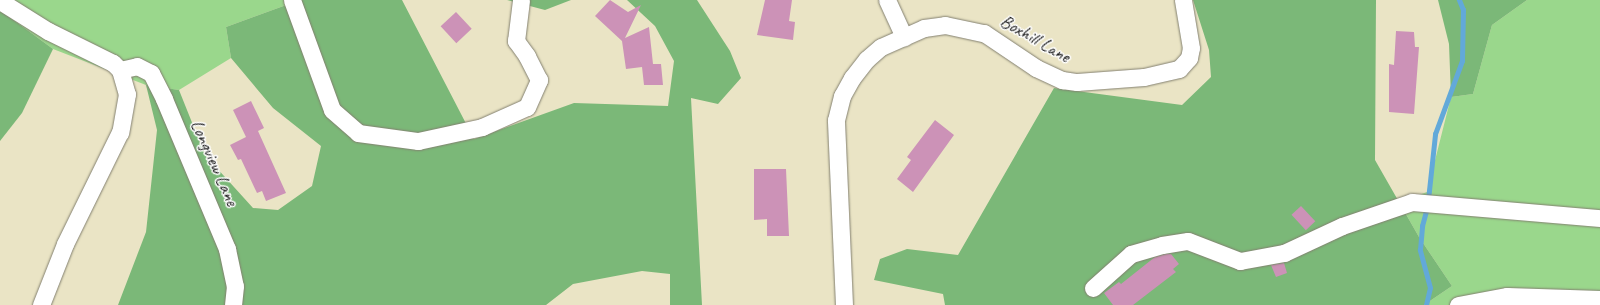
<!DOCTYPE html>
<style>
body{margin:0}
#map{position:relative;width:1600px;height:305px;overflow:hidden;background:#eae4c5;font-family:Caveat,sans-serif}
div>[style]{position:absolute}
.green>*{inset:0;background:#9ad78c}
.forest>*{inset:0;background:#7bb878}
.stream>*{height:4.5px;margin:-2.25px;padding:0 2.25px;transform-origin:2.25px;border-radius:2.25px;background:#62a9d9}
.building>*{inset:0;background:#cc92b7;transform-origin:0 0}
.roads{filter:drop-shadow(0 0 1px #838070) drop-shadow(0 0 1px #838070)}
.minor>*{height:17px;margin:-8.5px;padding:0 8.5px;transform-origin:8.5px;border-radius:8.5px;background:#fff}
span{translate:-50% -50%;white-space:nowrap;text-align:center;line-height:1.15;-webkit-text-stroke:3px #fff;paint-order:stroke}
.street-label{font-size:19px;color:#1c1c1c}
</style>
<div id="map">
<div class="green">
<div style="clip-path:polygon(0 0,300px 0,226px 27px,231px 58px,179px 90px,146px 85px,53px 49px,0 10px)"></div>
<div style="clip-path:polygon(1527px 0,1600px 0,1600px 305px,1424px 305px,1452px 286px,1419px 237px,1399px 202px,1427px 192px,1451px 97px,1473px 94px,1492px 25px)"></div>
</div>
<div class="forest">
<div style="clip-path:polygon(300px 0,402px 0,474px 139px,574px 103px,668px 106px,674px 61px,655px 26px,627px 0,697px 0,730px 51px,741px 78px,718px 104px,691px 98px,702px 305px,670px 305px,670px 274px,642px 271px,573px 284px,546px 305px,118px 305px,146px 232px,157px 130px,146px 85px,179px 90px,205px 155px,253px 208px,278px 210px,312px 186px,321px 146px,273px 108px,231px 58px,226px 27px)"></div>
<div style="clip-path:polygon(507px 0,571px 0,545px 10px)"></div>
<div style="clip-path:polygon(1193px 0,1376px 0,1375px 160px,1419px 237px,1452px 286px,1424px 305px,945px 305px,943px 294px,874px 280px,880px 259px,907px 249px,958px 255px,1054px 88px,1182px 105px,1211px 77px,1209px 50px)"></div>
<div style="clip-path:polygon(1438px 0,1527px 0,1492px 25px,1473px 94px,1451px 97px,1449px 44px)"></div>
<div style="clip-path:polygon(0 10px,53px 49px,22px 113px,0 141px)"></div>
</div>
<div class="stream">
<div style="left:1428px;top:200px;width:66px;rotate:-83.9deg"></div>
<div style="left:1435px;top:134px;width:78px;rotate:-69.7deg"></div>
<div style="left:1462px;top:61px;width:51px;rotate:-88.9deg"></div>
<div style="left:1463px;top:10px;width:11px;rotate:-112deg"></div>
<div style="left:1426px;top:305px;width:17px;rotate:-77deg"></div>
<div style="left:1430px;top:288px;width:39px;rotate:-105deg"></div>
<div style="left:1420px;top:250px;width:24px;rotate:-85deg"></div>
<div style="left:1422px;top:226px;width:20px;rotate:-75deg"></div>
</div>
<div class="building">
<div style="clip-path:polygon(610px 0,628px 12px,641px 5px,625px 38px,649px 27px,653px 64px,661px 64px,663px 85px,644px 85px,642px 67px,626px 69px,622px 41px,595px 16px)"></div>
<div style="clip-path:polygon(765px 0,792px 0,789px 21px,795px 22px,793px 40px,757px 35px)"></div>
<div style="left:456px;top:12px;width:23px;height:21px;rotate:47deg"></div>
<div style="clip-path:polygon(1396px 31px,1414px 32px,1415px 47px,1419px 47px,1414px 114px,1389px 112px,1389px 64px,1394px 65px)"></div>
<div style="clip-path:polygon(251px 101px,264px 128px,258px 131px,286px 193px,266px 201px,262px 191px,257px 193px,241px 159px,238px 160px,230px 145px,246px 137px,233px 110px)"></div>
<div style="clip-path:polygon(935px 120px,954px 135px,913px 192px,897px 179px,911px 160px,907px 157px)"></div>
<div style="clip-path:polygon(754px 169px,786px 169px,789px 236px,767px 236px,767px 219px,754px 220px)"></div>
<div style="left:1301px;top:206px;width:21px;height:13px;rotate:47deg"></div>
<div style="clip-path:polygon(1166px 254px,1171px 254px,1179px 264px,1173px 269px,1176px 272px,1133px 305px,1113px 305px,1104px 293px,1119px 282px,1121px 284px,1155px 257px)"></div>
<div style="clip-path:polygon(1284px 263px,1287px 273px,1276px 277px,1271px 265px)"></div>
</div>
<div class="roads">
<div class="minor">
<div style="left:292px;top:0;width:117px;rotate:70deg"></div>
<div style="left:332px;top:110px;width:35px;rotate:41deg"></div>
<div style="left:358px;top:133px;width:61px;rotate:7.6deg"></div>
<div style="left:418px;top:141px;width:66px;rotate:-12.3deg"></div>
<div style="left:482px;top:127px;width:49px;rotate:-24deg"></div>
<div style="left:527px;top:107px;width:30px;rotate:-66deg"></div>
<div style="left:539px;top:80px;width:27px;rotate:-117deg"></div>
<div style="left:527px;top:56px;width:19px;rotate:-126deg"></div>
<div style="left:516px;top:41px;width:41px;rotate:-83deg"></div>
<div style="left:887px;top:0;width:41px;rotate:65.3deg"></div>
<div style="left:0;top:1px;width:57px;rotate:32deg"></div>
<div style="left:48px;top:31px;width:72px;rotate:26.2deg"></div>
<div style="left:113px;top:63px;width:10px;rotate:45deg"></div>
<div style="left:120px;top:70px;width:25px;rotate:74deg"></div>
<div style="left:127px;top:94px;width:39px;rotate:100deg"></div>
<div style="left:120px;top:132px;width:125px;rotate:116.2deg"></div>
<div style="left:65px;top:244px;width:66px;rotate:111.5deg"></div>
<div style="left:120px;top:70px;width:17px;rotate:-13deg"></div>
<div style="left:137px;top:66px;width:16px;rotate:27deg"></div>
<div style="left:151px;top:73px;width:29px;rotate:63deg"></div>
<div style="left:164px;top:99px;width:163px;rotate:67.2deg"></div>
<div style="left:227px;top:249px;width:38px;rotate:78deg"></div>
<div style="left:235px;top:286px;width:19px;rotate:96deg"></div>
<div style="left:1093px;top:288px;width:51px;rotate:-41.8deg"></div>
<div style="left:1131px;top:254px;width:32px;rotate:-16deg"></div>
<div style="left:1162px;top:245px;width:26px;rotate:-9deg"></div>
<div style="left:1188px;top:241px;width:56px;rotate:21deg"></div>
<div style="left:1240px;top:261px;width:45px;rotate:-10.3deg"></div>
<div style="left:1284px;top:253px;width:64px;rotate:-25deg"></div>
<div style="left:1342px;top:226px;width:74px;rotate:-18.9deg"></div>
<div style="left:1412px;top:202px;width:189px;rotate:4.9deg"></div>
<div style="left:844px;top:305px;width:185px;rotate:-92.5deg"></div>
<div style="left:836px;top:120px;width:25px;rotate:-76deg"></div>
<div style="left:842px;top:96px;width:21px;rotate:-61deg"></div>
<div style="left:852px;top:78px;width:24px;rotate:-52deg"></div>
<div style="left:867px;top:59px;width:18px;rotate:-41deg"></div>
<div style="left:881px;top:47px;width:47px;rotate:-23.8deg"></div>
<div style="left:924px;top:28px;width:21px;rotate:-8deg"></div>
<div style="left:945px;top:25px;width:40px;rotate:12deg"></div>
<div style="left:984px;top:33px;width:63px;rotate:33.9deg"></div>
<div style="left:1036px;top:68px;width:29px;rotate:25deg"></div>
<div style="left:1062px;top:80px;width:15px;rotate:8deg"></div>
<div style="left:1077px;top:82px;width:67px;rotate:-4.3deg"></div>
<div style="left:1144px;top:77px;width:36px;rotate:-13deg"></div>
<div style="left:1179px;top:69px;width:15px;rotate:-48deg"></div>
<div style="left:1189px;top:58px;width:10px;rotate:-79deg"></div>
<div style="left:1191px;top:48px;width:49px;rotate:-99.5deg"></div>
<div style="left:1458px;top:305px;width:50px;rotate:-10.4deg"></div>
<div style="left:1507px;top:296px;width:93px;rotate:1.8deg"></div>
</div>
</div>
<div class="street-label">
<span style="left:1035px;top:39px;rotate:30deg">Boxhill Lane</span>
<span style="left:214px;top:163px;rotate:66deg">Longview Lane</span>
</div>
</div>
